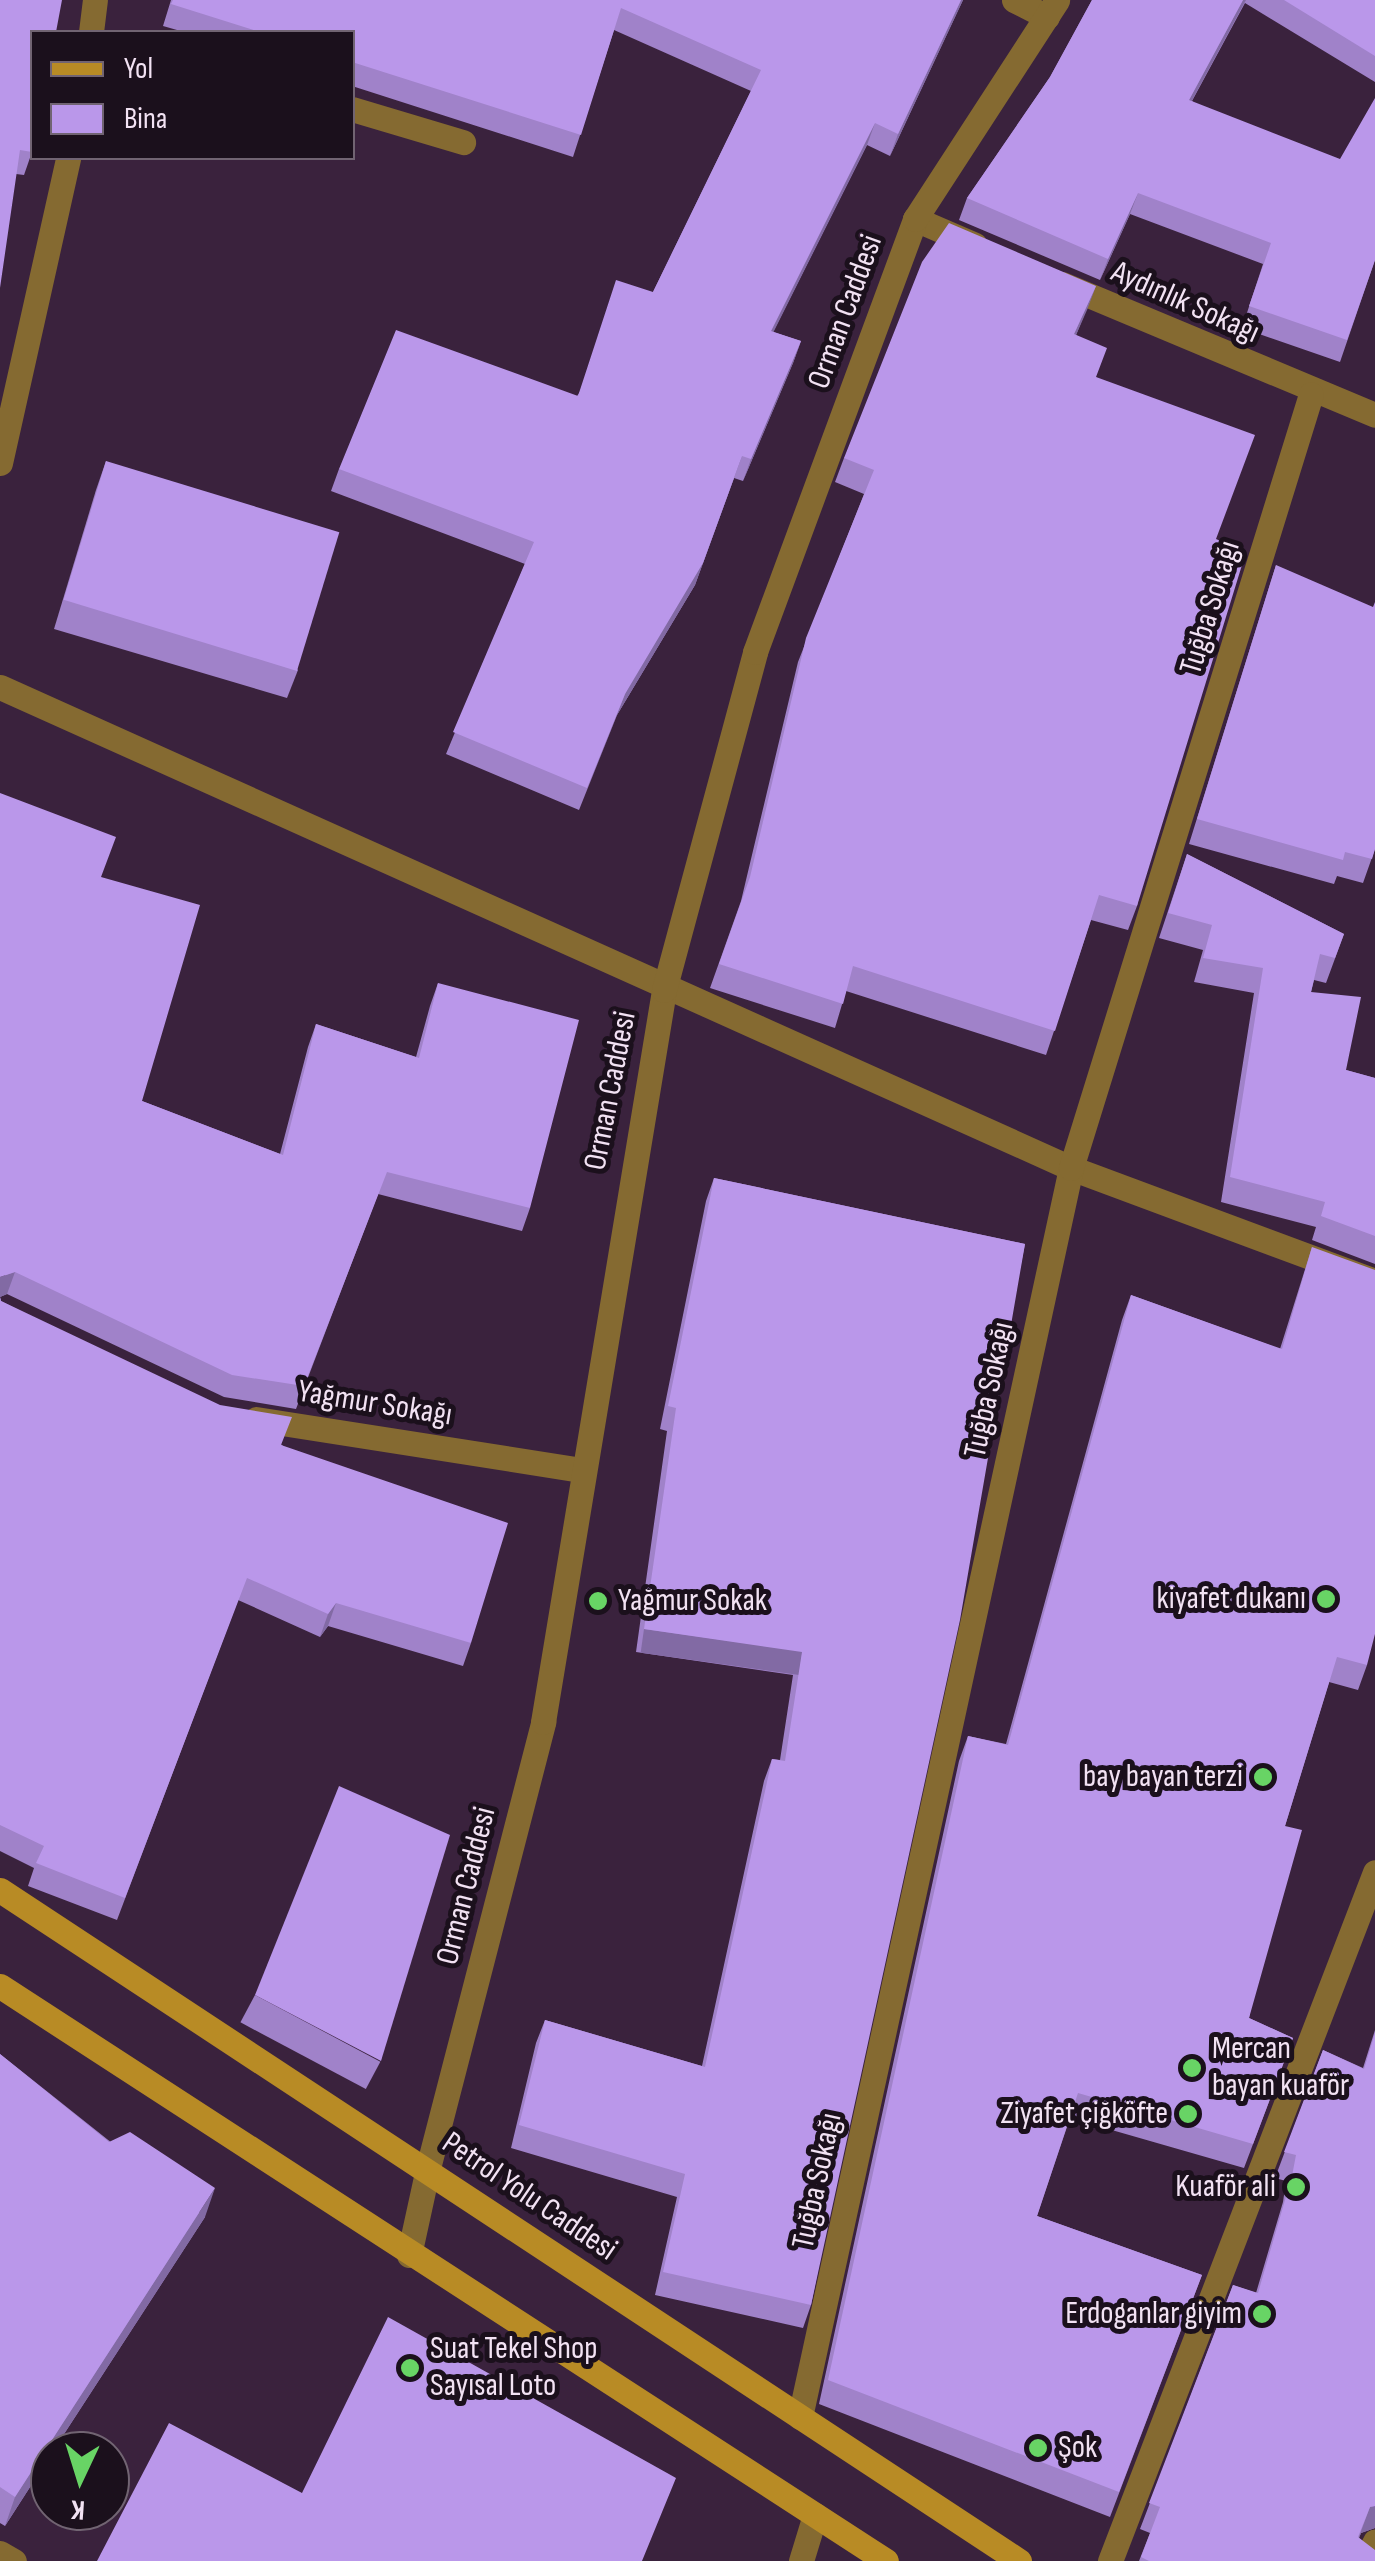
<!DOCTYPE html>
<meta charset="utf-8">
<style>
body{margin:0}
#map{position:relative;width:1375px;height:2561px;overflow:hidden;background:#3a223d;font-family:"Sofia Sans Condensed",sans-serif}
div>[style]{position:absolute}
.minor>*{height:25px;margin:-12.5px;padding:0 12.5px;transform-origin:12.5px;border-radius:12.5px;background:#856a31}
.tertiary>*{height:25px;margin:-12.5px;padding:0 12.5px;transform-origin:12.5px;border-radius:12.5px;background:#856a31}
.secondary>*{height:25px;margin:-12.5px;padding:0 12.5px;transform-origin:12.5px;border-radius:12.5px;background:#b88b25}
.wall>*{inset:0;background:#a082c9;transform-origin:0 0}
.shaded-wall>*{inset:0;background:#826aa4;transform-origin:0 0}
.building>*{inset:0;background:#ba97ea;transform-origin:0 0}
.dots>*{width:28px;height:28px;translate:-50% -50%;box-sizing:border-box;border:5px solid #1b101c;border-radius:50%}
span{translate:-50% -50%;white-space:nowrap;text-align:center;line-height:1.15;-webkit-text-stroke:10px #1b101c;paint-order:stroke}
.street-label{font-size:32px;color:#f2e2f3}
.poi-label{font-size:32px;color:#f2e2f3}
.right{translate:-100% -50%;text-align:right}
.left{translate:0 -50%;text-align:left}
.legend{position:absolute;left:30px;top:30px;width:325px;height:130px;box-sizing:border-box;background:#1b101c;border:2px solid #716472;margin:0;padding:12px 18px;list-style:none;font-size:30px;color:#f2e2f3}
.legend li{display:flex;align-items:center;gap:20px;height:50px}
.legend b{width:50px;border:2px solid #716472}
.north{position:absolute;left:30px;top:2431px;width:100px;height:100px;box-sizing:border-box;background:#1b101c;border:2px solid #716472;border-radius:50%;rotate:184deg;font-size:28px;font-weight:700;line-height:40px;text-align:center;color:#f2e2f3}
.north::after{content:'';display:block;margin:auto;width:35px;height:45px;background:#68d465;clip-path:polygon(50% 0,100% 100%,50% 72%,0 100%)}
</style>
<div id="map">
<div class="minor">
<div style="left:1014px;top:0;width:37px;rotate:27deg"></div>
<div style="left:91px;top:32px;width:32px;rotate:-83deg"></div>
<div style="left:352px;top:109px;width:116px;rotate:16.6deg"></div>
<div style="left:915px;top:219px;width:65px;rotate:23.4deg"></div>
<div style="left:1062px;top:284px;width:339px;rotate:22.7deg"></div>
<div style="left:0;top:463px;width:312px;rotate:-77.4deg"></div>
<div style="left:0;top:687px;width:1174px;rotate:24.19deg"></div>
<div style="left:1071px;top:1168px;width:324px;rotate:20.4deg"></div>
<div style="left:256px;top:1419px;width:330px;rotate:8.9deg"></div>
<div style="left:409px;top:2255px;width:89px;rotate:-77.7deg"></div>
<div style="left:800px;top:2417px;width:1278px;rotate:-77.76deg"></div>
<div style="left:1071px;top:1168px;width:810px;rotate:-72.77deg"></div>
<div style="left:0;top:2553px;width:16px;rotate:30deg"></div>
<div style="left:801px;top:2561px;width:48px;rotate:-73.1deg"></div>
<div style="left:1110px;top:2561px;width:738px;rotate:-68.96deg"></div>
<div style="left:1365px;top:2561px;width:22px;rotate:-63deg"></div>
</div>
<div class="tertiary">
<div style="left:428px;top:2168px;width:461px;rotate:-75.5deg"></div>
<div style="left:543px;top:1722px;width:742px;rotate:-80.61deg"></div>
<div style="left:664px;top:990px;width:350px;rotate:-74.9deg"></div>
<div style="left:755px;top:652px;width:462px;rotate:-69.7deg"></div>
<div style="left:915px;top:219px;width:261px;rotate:-57deg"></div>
</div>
<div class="secondary">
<div style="left:0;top:1890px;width:1220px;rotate:33.36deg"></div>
<div style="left:0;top:1986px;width:1056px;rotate:32.98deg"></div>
</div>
<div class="wall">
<div style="clip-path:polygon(0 0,32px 152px,24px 175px,16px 174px)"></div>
<div style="clip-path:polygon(171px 0,963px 0,890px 156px,867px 145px,773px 332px,801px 341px,793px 363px,743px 481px,734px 478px,695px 585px,617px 715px,579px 810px,446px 754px,525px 564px,331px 491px,339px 469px,577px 396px,653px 292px,751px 91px,614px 30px,573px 157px,352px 86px,352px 32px,184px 32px,163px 26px)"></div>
<div style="clip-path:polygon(1092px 0,1375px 0,1375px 82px,1245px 3px,1192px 101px,1375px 260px,1340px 362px,1242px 328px,1263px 264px,1130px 214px,1100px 280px,959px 220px,967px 198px,1050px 77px)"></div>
<div style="clip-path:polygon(1096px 286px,1076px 335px,1096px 377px,1216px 539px,1137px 906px,1128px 930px,1091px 920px,1046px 1055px,846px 991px,835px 1028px,710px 988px,741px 901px,798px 662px,864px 494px,835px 482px,844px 458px)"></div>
<div style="clip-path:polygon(106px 461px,298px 670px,287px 698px,54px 629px,96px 490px)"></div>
<div style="clip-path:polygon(1276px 565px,1375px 849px,1363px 883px,1337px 876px,1334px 884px,1189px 844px)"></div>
<div style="clip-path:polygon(1187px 854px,1344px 934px,1326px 983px,1314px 980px,1311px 992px,1346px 1070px,1375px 1078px,1375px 1264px,1312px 1240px,1316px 1227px,1221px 1202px,1254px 993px,1194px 982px,1203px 950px,1159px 938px)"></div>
<div style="clip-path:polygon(101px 877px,142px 1101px,280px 1154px,308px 1047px,316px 1024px,416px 1057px,430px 1006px,438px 983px,530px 1208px,522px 1231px,378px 1194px,296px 1409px,224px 1397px,7px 1294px,0 1297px)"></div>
<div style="clip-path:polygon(714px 1178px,1025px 1244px,811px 2305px,803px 2328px,655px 2295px,677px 2197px,511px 2148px,536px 2043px,545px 2020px,702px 2066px,764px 1781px,772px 1759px,780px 1760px,793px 1675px,636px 1652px,667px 1431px,660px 1429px,706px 1201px)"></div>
<div style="clip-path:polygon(1312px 1247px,1367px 1665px,1358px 1690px,1329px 1682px,1285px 1826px,1249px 2018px,1293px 2038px,1244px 2168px,1070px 2118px,1037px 2216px,1202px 2275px,1110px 2517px,819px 2404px,959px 1761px,968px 1736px,1006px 1744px,1122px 1320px,1131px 1295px,1280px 1349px)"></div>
<div style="clip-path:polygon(0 1297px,1px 1301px,282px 1445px,471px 1643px,463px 1666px,328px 1626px,320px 1637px,238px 1600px,117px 1920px,28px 1886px,34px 1868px,0 1851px)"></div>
<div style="left:255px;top:1995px;width:142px;height:31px;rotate:28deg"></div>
<div style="clip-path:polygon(1375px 2030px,1375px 2528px,1361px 2533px,1359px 2538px,1375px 2561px,1139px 2561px,1150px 2533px,1140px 2529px,1233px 2285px,1256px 2293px,1283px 2202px,1286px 2181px,1275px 2178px,1323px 2050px,1363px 2068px)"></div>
<div style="clip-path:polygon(0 2054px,205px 2217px,53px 2451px,50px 2451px,50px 2456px,5px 2526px,0 2523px)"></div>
</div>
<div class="shaded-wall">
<div style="clip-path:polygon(961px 0,963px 0,890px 156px,898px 134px)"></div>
<div style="clip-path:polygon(1243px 0,1246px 0,1181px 121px,1189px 100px)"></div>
<div style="clip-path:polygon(875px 123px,867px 145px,763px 353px,771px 331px)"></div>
<div style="clip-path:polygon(1138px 193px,1130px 214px,1100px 280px,1108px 259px)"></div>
<div style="clip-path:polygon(1096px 286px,1087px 310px,1066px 358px,1074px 334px)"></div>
<div style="clip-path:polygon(801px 341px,793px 363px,743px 481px,751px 459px)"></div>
<div style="clip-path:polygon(742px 456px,695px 585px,617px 715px,579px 810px,625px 694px)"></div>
<div style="clip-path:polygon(15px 1272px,7px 1294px,0 1297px,0 1277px)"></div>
<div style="clip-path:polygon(336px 1603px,328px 1626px,320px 1637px,328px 1614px)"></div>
<div style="left:644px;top:1629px;width:160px;height:24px;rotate:8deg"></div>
<div style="clip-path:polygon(215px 2188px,205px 2217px,53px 2451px,50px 2451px,50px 2456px,5px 2526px,15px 2497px)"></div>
<div style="clip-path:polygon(1375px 2506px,1375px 2528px,1361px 2533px,1350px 2561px,1370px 2507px)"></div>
</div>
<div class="building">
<div style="clip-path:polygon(0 0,62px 0,56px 32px,32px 32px,32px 152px,20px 150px,0 288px)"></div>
<div style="clip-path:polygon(173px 0,961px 0,898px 134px,875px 123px,771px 331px,801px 341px,751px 459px,742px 456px,703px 563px,625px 694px,587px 788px,453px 732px,534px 542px,339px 469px,396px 330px,578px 396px,616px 280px,653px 292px,761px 70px,621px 8px,581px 135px,352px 62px,352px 32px,260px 32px,171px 4px)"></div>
<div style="clip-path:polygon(1092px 0,1243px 0,1189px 100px,1340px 159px,1375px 98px,1375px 260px,1347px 340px,1249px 306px,1271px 243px,1138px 193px,1108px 259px,967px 198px,1050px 77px)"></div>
<div style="clip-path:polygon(1284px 0,1375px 0,1375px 56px)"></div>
<div style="clip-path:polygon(949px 223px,1096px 286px,1074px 334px,1107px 348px,1096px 377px,1255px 435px,1216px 539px,1246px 552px,1137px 906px,1099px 895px,1055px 1031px,853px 966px,843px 1004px,719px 964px,750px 877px,806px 638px,874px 470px,844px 458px,922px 262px)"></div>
<div style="left:106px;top:461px;width:244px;height:145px;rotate:17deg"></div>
<div style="clip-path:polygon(1276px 565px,1373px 607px,1375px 602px,1375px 849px,1372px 859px,1345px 852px,1343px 860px,1197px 819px)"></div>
<div style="clip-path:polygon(0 793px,116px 837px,101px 877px,200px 905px,142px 1101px,283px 1155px,316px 1024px,419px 1058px,438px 983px,579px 1020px,530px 1208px,387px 1172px,304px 1386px,232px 1375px,15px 1272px,0 1277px)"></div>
<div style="clip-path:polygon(1187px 854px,1344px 934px,1335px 958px,1320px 954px,1311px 992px,1361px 997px,1346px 1070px,1375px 1078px,1375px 1236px,1321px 1216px,1325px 1202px,1230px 1177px,1263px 968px,1203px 958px,1212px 925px,1168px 913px)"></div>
<div style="clip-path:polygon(714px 1178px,1025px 1244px,960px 1620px,811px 2305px,663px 2272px,685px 2174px,519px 2125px,545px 2020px,705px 2067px,772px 1759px,785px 1761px,802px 1652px,644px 1629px,676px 1408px,668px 1406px)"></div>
<div style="clip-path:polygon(1312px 1247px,1375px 1270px,1375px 1634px,1367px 1665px,1337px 1657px,1285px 1826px,1302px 1830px,1249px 2018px,1293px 2038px,1253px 2144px,1078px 2093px,1037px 2216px,1202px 2275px,1119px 2492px,828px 2380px,968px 1736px,1008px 1745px,1131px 1295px,1282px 1349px)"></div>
<div style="clip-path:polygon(0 1297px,1px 1301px,220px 1405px,292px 1417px,281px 1445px,508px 1523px,471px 1643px,336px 1603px,328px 1614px,247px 1578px,125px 1898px,36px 1863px,44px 1846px,0 1825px)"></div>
<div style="clip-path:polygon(339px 1786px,450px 1835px,381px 2061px,255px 1995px)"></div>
<div style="clip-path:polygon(1375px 2033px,1375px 2506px,1370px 2507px,1358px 2537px,1375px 2550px,1375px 2561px,1149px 2561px,1141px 2557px,1160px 2507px,1149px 2503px,1233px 2285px,1258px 2293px,1292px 2176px,1296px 2155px,1284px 2152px,1323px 2050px,1364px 2069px)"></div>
<div style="clip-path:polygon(0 2054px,109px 2142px,130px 2132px,215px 2188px,15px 2497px,0 2487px)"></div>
<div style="clip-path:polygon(388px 2317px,676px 2478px,642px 2561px,97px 2561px,169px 2423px,302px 2493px)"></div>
</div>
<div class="dots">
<div style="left:1326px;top:1599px;background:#68d465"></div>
<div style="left:598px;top:1601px;background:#68d465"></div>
<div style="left:1263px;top:1777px;background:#68d465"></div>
<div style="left:1192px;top:2068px;background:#68d465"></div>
<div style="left:1188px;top:2114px;background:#68d465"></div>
<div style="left:1296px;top:2187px;background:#68d465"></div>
<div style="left:1262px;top:2314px;background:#68d465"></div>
<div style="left:410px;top:2368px;background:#68d465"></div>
<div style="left:1038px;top:2448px;background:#68d465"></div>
</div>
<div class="street-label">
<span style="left:1185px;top:303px;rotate:24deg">Aydınlık Sokağı</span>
<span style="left:846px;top:312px;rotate:-70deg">Orman Caddesi</span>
<span style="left:1211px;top:608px;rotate:-73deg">Tuğba Sokağı</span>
<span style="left:611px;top:1091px;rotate:-79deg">Orman Caddesi</span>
<span style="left:990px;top:1390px;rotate:-78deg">Tuğba Sokağı</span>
<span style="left:375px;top:1404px;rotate:9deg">Yağmur Sokağı</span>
<span style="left:467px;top:1886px;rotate:-76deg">Orman Caddesi</span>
<span style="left:818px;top:2181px;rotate:-78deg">Tuğba Sokağı</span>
<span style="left:529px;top:2197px;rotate:34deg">Petrol Yolu Caddesi</span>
</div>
<div class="poi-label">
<span class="right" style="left:1306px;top:1599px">kiyafet dukanı</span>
<span class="left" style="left:618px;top:1601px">Yağmur Sokak</span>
<span class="right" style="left:1243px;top:1777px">bay bayan terzi</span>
<span class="left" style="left:1212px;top:2068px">Mercan<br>bayan kuaför</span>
<span class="right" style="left:1168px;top:2114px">Ziyafet çiğköfte</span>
<span class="right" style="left:1276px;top:2187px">Kuaför ali</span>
<span class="right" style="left:1242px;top:2314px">Erdoganlar giyim</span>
<span class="left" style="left:430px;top:2368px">Suat Tekel Shop<br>Sayısal Loto</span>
<span class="left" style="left:1058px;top:2448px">Şok</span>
</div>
<ul class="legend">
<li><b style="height:12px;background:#b88b25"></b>Yol</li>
<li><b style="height:28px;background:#ba97ea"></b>Bina</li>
</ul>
<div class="north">K</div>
</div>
